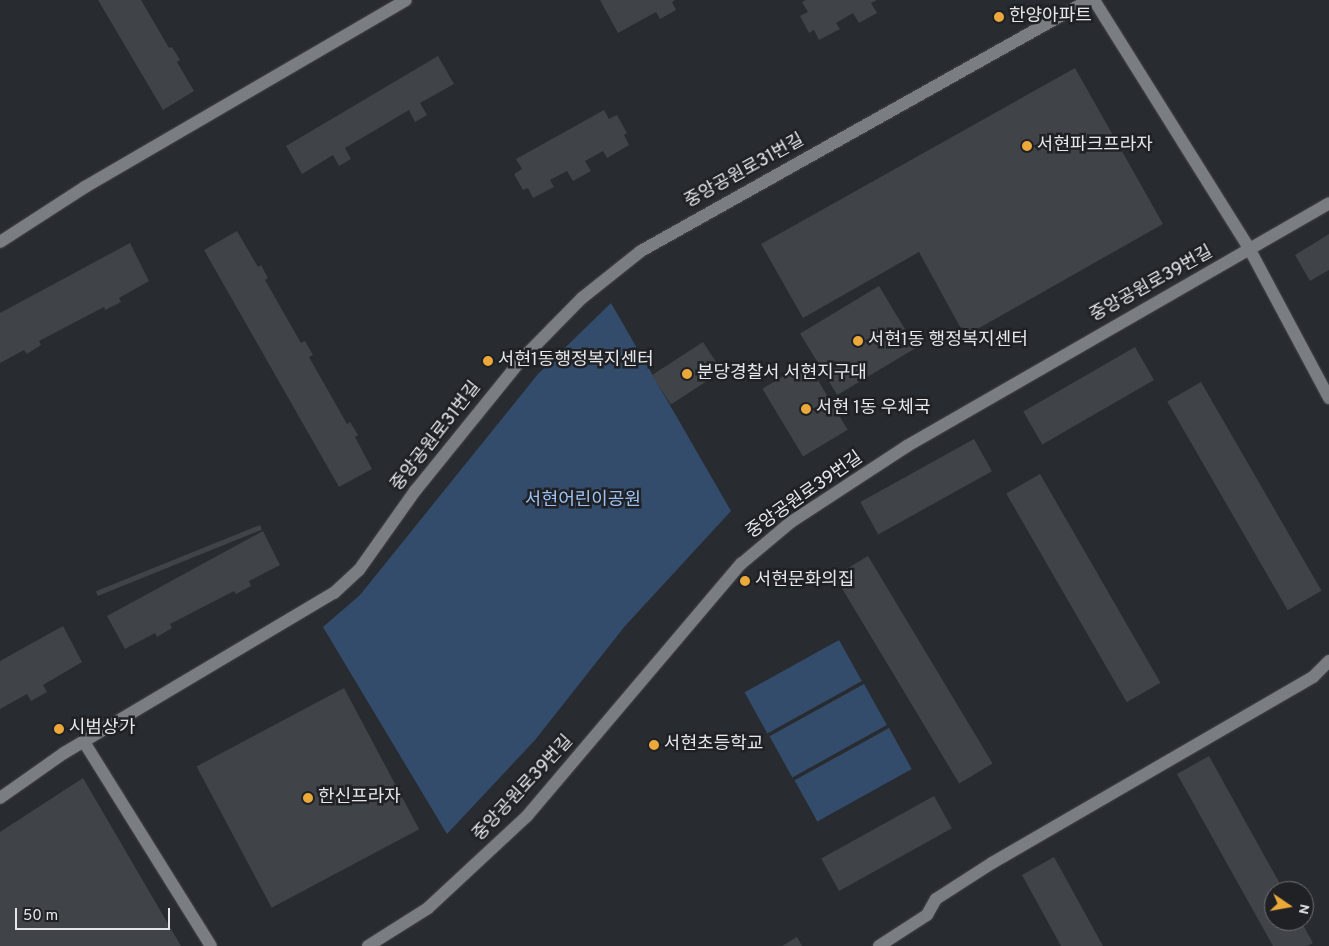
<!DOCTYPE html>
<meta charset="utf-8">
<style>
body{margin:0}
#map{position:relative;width:1329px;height:946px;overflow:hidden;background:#282b2f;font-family:Overpass,"Noto Sans KR",sans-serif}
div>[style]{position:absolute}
.green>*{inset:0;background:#344c6b;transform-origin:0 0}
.building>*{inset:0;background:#404347;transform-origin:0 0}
.roads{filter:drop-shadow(0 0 1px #444649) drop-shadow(0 0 1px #444649)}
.minor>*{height:12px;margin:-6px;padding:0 6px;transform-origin:6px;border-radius:6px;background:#7a7d81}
.dots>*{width:14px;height:14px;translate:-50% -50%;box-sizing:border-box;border:2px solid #1f2125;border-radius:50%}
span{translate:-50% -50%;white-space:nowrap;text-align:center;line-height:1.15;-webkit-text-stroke:5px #1f2125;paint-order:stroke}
.poi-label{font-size:18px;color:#e4e6e9}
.left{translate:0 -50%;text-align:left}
.street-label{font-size:18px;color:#e4e6e9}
.park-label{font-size:18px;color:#9bc1f3}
.north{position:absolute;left:1264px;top:881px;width:50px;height:50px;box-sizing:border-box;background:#1f2125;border:1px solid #6e7073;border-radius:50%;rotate:102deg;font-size:14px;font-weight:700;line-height:20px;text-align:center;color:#e4e6e9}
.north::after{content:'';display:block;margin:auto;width:18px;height:22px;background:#eca93b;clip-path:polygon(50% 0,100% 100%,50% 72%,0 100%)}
.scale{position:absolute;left:15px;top:908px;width:155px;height:22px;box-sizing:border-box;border:2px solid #e4e6e9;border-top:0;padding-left:6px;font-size:15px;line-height:18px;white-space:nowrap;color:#e4e6e9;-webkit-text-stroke:4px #1f2125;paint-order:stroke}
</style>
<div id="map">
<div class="green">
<div style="clip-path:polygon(611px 303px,731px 511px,625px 626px,535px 740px,447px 834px,323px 627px,360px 595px,538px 374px)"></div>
<div style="left:839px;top:640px;width:47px;height:108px;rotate:61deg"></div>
<div style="left:864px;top:684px;width:47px;height:108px;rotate:61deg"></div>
<div style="left:889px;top:728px;width:47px;height:108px;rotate:61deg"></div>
</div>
<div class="building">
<div style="clip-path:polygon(98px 0,141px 0,169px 48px,172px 47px,180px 60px,177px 62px,194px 91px,163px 110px)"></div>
<div style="clip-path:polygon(600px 0,675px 0,672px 2px,676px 10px,660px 19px,656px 12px,618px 33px)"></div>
<div style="clip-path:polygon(806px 0,877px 0,871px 3px,877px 13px,859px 23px,853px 13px,836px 23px,840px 29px,819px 40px,814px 30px,809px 33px,800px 16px,808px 12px,802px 2px)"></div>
<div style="clip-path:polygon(438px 56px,454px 84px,420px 103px,427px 115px,415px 122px,409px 110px,345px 148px,351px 159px,339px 166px,333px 155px,302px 174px,286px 146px)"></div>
<div style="clip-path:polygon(1075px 68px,1163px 224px,965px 336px,919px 252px,803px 318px,761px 244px)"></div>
<div style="clip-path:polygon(604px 110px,609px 119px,617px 115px,627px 133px,624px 135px,629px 145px,607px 158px,603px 151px,585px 161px,591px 171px,573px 181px,567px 171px,550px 180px,554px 187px,533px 198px,528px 188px,523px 190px,514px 174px,522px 169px,516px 159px)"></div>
<div style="clip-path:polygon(237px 231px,258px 267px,261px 265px,268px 278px,265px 280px,301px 343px,305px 341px,313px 355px,309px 357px,347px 424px,350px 422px,358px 435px,355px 437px,372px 469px,339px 487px,204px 250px)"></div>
<div style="clip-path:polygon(1329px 234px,1329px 270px,1310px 281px,1295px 255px)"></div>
<div style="clip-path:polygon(130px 243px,149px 281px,119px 298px,121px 302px,105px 310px,104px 307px,39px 341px,41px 345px,27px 354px,24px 350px,0 363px,0 313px)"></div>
<div style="left:879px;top:286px;width:72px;height:92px;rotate:59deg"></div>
<div style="left:703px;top:342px;width:35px;height:61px;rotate:57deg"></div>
<div style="left:1135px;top:347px;width:38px;height:129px;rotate:60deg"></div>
<div style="left:807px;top:362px;width:79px;height:52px;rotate:59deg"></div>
<div style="left:1201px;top:382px;width:241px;height:39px;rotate:60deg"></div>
<div style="left:974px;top:439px;width:37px;height:130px;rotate:61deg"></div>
<div style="left:1040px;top:474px;width:241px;height:39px;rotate:60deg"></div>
<div style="left:260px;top:525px;width:5px;height:177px;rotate:68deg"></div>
<div style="clip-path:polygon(263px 531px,280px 565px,249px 581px,251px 586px,236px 594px,234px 591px,170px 624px,172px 628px,157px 637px,155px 633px,125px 649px,107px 616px)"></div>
<div style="left:868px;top:556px;width:242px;height:39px;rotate:59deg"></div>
<div style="clip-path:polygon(63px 626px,82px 662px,43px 685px,47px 692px,31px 701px,27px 694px,0 709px,0 661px)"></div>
<div style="left:344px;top:688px;width:160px;height:167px;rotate:62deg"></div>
<div style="clip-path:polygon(1209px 756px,1284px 891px,1274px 891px,1274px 921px,1301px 921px,1313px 943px,1307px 946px,1273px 946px,1177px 774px)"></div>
<div style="clip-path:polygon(83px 778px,181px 946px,0 946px,0 832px)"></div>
<div style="left:934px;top:796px;width:37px;height:129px;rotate:61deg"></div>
<div style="clip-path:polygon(1054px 857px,1103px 946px,1061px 946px,1022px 875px)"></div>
<div style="clip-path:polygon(797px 937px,802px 946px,782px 946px)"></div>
</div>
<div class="roads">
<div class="minor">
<div style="left:1094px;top:0;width:295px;rotate:58deg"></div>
<div style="left:1250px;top:250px;width:168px;rotate:61.9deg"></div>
<div style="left:0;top:242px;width:101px;rotate:-32.9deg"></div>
<div style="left:85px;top:187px;width:371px;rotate:-30.2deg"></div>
<div style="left:84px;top:742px;width:240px;rotate:58.1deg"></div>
<div style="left:0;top:798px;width:78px;rotate:-35.1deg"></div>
<div style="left:64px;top:753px;width:314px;rotate:-30.7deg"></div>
<div style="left:334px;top:593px;width:34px;rotate:-43deg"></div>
<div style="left:359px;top:570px;width:97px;rotate:-54.7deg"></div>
<div style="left:415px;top:491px;width:170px;rotate:-51deg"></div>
<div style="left:522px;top:359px;width:86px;rotate:-45.5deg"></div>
<div style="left:582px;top:298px;width:75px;rotate:-38.5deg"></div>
<div style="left:641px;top:251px;width:514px;rotate:-29.26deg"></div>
<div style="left:368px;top:946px;width:71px;rotate:-32.3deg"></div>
<div style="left:428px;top:908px;width:135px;rotate:-42.9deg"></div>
<div style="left:527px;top:816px;width:331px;rotate:-49.7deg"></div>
<div style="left:741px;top:564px;width:65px;rotate:-40deg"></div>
<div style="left:791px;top:522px;width:139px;rotate:-33.2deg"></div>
<div style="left:907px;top:446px;width:487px;rotate:-29.9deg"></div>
<div style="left:879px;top:946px;width:57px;rotate:-32.9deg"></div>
<div style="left:927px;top:915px;width:18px;rotate:-61deg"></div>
<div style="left:936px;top:899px;width:67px;rotate:-32.7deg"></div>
<div style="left:992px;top:863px;width:371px;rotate:-30.1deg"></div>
<div style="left:1313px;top:677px;width:23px;rotate:-45deg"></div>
</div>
</div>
<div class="dots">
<div style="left:999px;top:17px;background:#eca93b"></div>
<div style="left:1027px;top:146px;background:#eca93b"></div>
<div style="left:858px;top:341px;background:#eca93b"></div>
<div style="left:488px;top:361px;background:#eca93b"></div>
<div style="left:687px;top:374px;background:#eca93b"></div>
<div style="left:806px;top:409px;background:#eca93b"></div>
<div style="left:745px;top:581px;background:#eca93b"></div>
<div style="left:59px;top:729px;background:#eca93b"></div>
<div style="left:654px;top:745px;background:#eca93b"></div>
<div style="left:308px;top:798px;background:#eca93b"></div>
</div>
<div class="poi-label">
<span class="left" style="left:1009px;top:17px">한양아파트</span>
<span class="left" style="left:1037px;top:146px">서현파크프라자</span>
<span class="left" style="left:868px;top:341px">서현1동 행정복지센터</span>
<span class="left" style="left:498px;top:361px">서현1동행정복지센터</span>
<span class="left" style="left:697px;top:374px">분당경찰서 서현지구대</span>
<span class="left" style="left:816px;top:409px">서현 1동 우체국</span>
<span class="left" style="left:755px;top:581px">서현문화의집</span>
<span class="left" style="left:69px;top:729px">시범상가</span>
<span class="left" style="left:664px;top:745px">서현초등학교</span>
<span class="left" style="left:318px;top:798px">한신프라자</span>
</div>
<div class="street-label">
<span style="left:745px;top:172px;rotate:-29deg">중앙공원로31번길</span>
<span style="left:1152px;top:285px;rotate:-29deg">중앙공원로39번길</span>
<span style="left:437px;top:437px;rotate:-52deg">중앙공원로31번길</span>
<span style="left:805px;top:496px;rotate:-35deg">중앙공원로39번길</span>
<span style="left:524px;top:789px;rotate:-47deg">중앙공원로39번길</span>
</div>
<div class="park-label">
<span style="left:583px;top:501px">서현어린이공원</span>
</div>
<div class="north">N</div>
<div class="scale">50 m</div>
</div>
